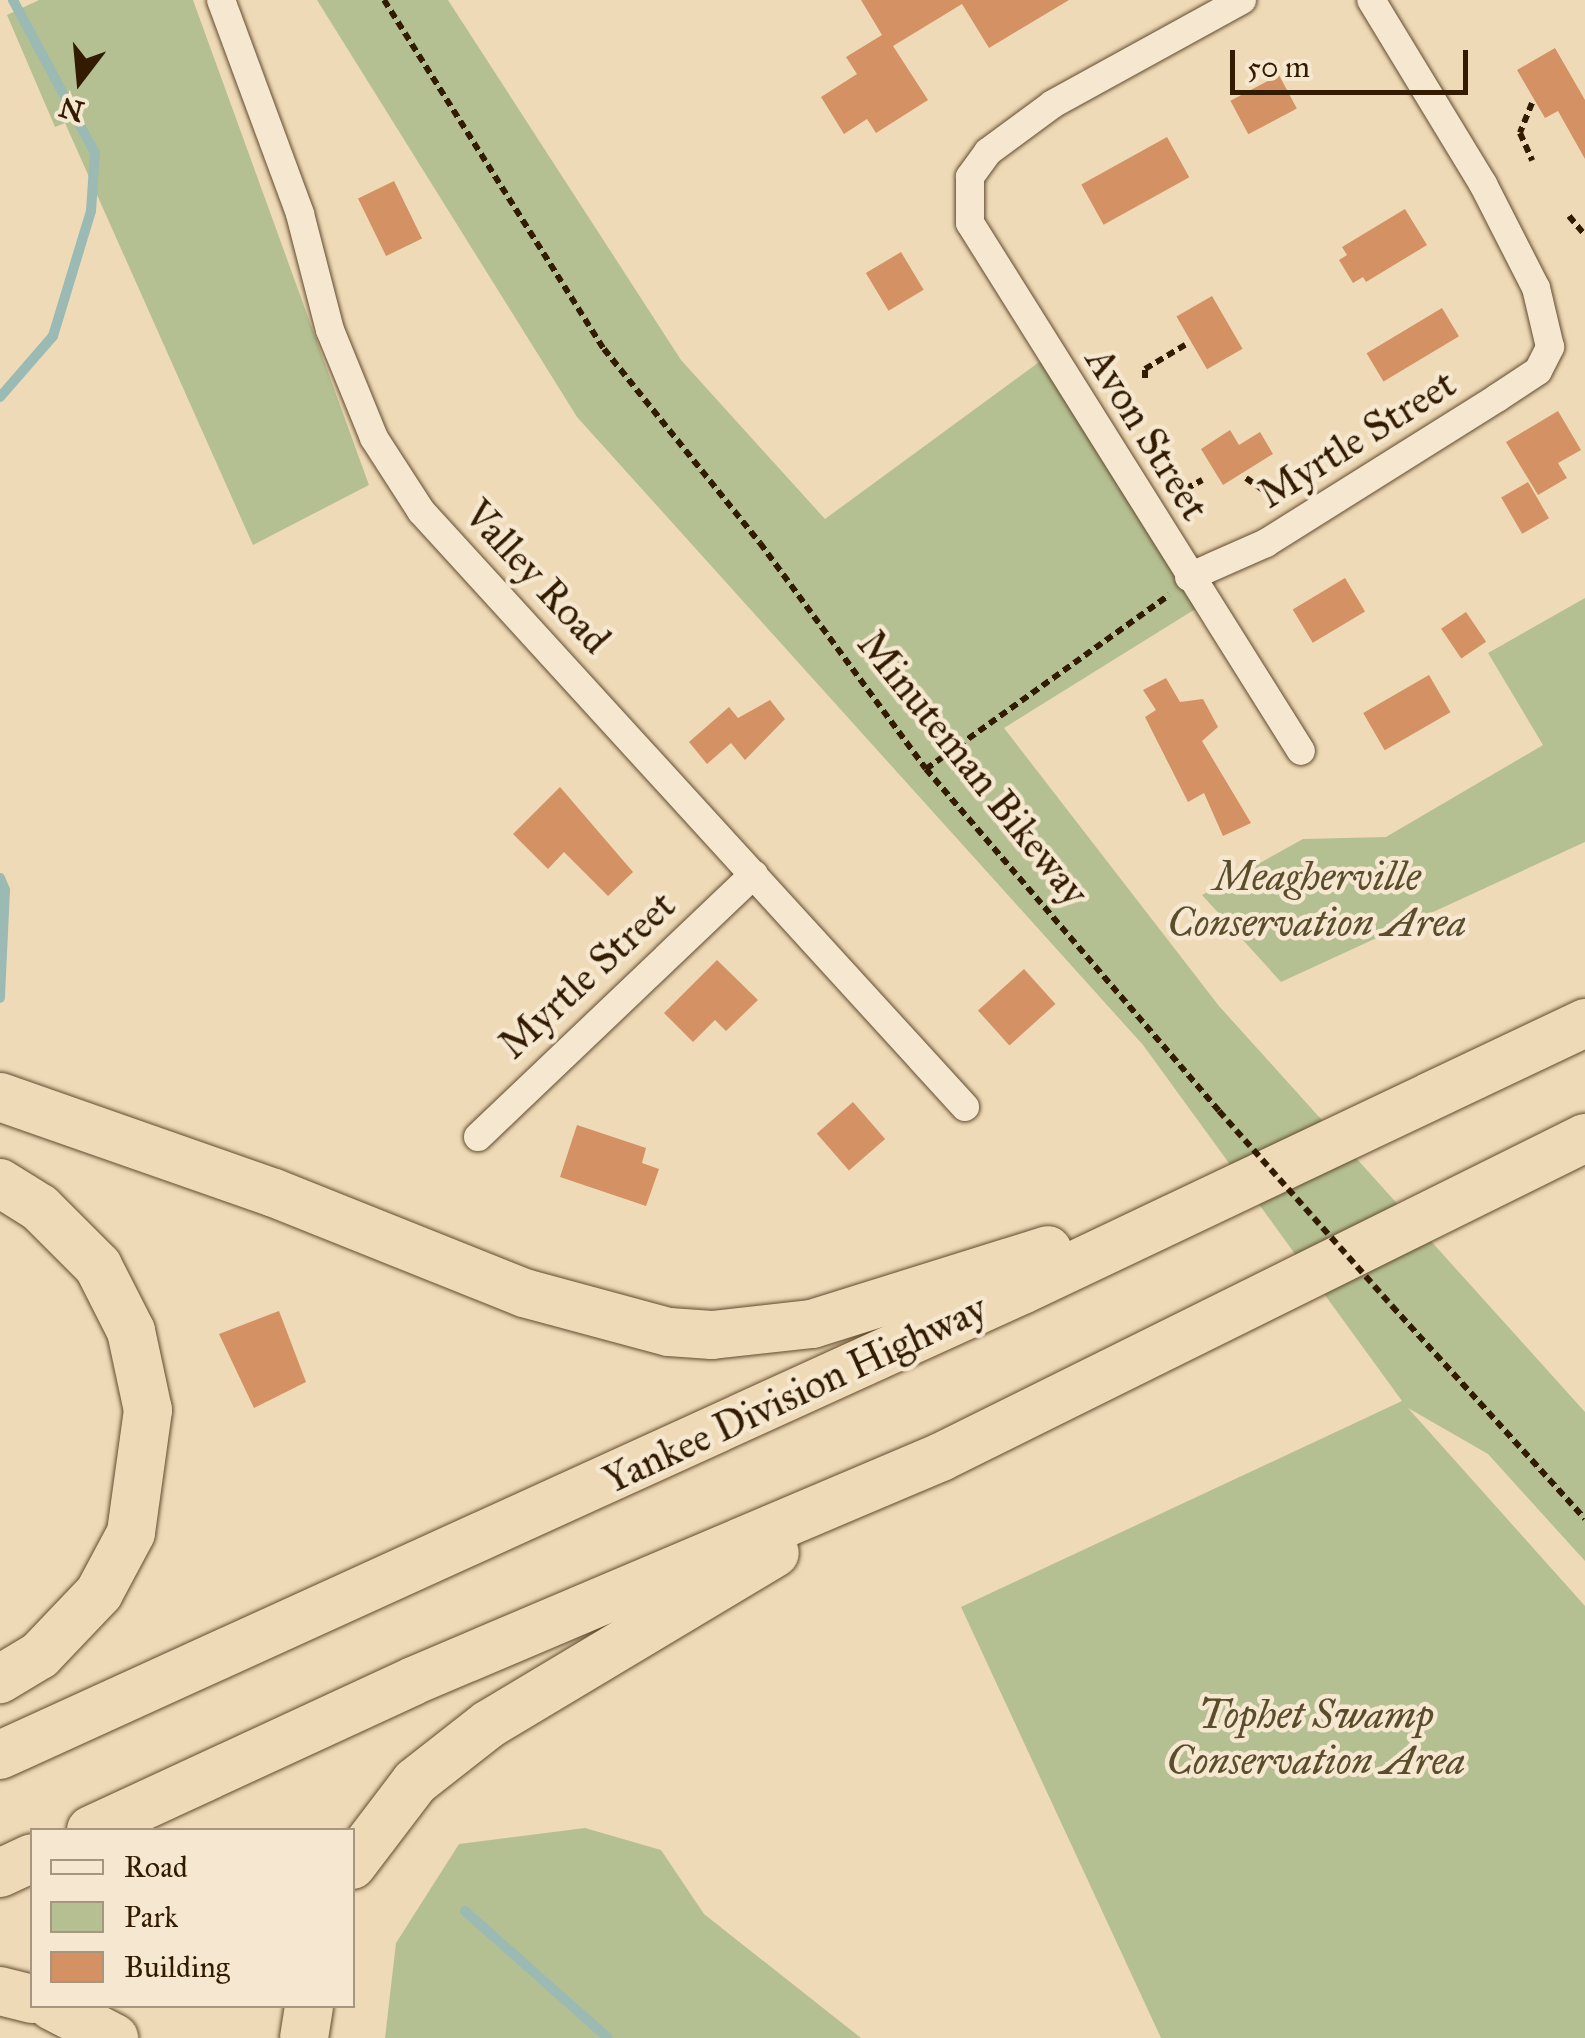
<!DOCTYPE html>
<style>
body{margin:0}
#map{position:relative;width:1585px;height:2038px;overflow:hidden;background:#efdab7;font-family:"IM FELL Great Primer",serif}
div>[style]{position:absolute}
.green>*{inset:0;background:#b5c092}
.stream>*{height:10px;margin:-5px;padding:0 5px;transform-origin:5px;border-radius:5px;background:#9abab3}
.building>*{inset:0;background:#d39164;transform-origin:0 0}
.path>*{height:6px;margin-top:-3px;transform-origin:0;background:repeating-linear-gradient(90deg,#321b00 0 8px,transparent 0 13px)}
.roads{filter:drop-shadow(0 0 2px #614b2e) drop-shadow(0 0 2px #614b2e)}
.street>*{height:28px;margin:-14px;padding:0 14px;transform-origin:14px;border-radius:14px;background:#f5e7d0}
.highway>*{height:48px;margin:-24px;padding:0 24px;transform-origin:24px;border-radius:24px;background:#efdab7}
.path-bridge>*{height:6px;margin-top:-3px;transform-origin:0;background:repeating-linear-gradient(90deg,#321b00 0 8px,transparent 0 13px)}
span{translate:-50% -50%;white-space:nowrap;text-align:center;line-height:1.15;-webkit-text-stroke:9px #f5e7d0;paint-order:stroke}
.street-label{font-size:40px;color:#321b00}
.park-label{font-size:40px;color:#594d2c;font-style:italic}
.legend{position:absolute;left:30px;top:1828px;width:325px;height:180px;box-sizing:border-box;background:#f5e7d0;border:2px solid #a7957d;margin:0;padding:12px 18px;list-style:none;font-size:30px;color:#321b00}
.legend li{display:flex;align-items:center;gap:20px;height:50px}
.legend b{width:50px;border:2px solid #a7957d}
.north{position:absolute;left:30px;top:30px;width:100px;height:100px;-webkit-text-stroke:8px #f5e7d0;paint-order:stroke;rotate:196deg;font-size:28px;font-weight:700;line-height:40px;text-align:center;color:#321b00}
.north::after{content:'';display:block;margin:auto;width:35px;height:45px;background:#321b00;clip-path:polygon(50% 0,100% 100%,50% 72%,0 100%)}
.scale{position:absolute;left:1230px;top:50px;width:238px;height:45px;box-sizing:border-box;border:5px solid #321b00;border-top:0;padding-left:12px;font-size:30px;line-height:35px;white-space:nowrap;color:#321b00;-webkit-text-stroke:8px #f5e7d0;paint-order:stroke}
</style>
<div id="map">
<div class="green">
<div style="clip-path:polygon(39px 0,193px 0,369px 485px,253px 545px,65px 123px,55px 127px,7px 15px)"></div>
<div style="clip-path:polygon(317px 0,448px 0,681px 360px,825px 519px,1046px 357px,1197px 608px,1004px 728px,1219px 1006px,1585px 1412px,1585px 1561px,1488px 1454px,1408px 1408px,1585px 1606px,1585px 2038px,1161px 2038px,961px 1607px,1402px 1401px,1143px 1045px,577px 417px)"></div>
<div style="clip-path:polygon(1585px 598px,1585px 842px,1281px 982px,1202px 895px,1303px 839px,1386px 837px,1543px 745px,1488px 653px)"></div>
<div style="clip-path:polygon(585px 1828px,661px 1850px,704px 1914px,861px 2038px,385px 2038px,396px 1943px,459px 1844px)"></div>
</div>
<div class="stream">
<div style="left:0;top:397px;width:81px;rotate:-49deg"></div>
<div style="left:53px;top:336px;width:131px;rotate:-73.1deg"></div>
<div style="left:91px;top:211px;width:58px;rotate:-86.1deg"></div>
<div style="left:95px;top:153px;width:174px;rotate:-118.2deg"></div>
<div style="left:0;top:878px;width:13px;rotate:67deg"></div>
<div style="left:5px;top:890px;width:108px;rotate:92.7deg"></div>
<div style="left:465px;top:1911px;width:191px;rotate:41.6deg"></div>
</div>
<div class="building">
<div style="clip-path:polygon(861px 0,1069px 0,989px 48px,962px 4px,893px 46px,928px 100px,876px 133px,867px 119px,844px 134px,821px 97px,857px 74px,846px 57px,882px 35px)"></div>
<div style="clip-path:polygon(1555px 48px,1585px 100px,1585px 159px,1558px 111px,1545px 118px,1517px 70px)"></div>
<div style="left:1279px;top:75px;width:38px;height:55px;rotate:62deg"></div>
<div style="left:1167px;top:137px;width:46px;height:98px;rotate:61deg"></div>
<div style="left:394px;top:181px;width:64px;height:40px;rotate:64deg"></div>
<div style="clip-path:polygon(1405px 209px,1427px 245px,1366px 282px,1363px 277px,1353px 283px,1339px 260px,1347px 255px,1342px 247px)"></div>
<div style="left:901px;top:252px;width:44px;height:41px;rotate:59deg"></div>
<div style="left:1212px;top:296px;width:61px;height:41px;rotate:60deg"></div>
<div style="left:1442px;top:308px;width:33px;height:88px;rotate:59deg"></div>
<div style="clip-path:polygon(1558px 411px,1581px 450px,1558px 463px,1567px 478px,1538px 495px,1506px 442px)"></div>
<div style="clip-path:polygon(1230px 430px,1239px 445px,1260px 432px,1273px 454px,1223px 485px,1201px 449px)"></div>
<div style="left:1528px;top:482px;width:42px;height:31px;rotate:60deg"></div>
<div style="left:1345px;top:578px;width:39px;height:61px;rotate:59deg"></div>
<div style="left:1466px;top:612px;width:36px;height:30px;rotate:56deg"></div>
<div style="left:1429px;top:675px;width:43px;height:76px;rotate:60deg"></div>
<div style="clip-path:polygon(1166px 678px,1180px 702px,1203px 699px,1218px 727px,1202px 741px,1251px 823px,1223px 836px,1204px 793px,1188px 802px,1145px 717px,1156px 710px,1143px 690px)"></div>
<div style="clip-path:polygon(770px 700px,785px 719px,745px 760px,731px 743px,707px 764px,689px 742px,729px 707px,738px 718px)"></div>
<div style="clip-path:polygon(560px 787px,633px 872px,608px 896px,564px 852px,548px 869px,513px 834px)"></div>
<div style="clip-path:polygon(717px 960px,758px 1000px,726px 1031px,715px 1020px,693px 1042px,664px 1013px)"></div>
<div style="left:1024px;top:969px;width:47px;height:62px;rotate:48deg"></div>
<div style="left:853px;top:1102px;width:49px;height:48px;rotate:49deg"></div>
<div style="clip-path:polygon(577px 1125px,646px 1148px,642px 1163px,659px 1169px,646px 1206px,560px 1177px)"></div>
<div style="clip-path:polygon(279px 1311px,306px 1382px,254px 1408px,219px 1334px)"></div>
</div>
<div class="path">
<div style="left:384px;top:0;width:413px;rotate:57.8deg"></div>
<div style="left:604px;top:349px;width:249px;rotate:51.2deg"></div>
<div style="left:760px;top:543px;width:280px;rotate:53.7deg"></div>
<div style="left:926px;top:769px;width:450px;rotate:49.4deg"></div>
<div style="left:1532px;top:103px;width:32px;rotate:112deg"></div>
<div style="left:1520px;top:133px;width:30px;rotate:66deg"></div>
<div style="left:1569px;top:216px;width:25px;rotate:50deg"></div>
<div style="left:1145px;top:378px;width:9px;rotate:-90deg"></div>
<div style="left:1145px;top:369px;width:47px;rotate:-31deg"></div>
<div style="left:1246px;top:478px;width:21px;rotate:35deg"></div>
<div style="left:1263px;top:490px;width:34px;rotate:-5deg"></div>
<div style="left:1174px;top:495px;width:32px;rotate:-28deg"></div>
<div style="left:926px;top:769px;width:299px;rotate:-35.6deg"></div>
<div style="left:1392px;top:1306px;width:287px;rotate:47.8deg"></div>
</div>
<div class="roads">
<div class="street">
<div style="left:221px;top:0;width:228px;rotate:69.7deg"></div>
<div style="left:300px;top:214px;width:120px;rotate:75.5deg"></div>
<div style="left:330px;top:330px;width:117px;rotate:67.8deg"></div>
<div style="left:374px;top:438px;width:87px;rotate:57.2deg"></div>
<div style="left:421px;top:511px;width:807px;rotate:47.61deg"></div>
<div style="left:1242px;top:0;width:216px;rotate:151.2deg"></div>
<div style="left:1053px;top:104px;width:81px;rotate:143.6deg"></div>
<div style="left:988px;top:152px;width:31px;rotate:126deg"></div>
<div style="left:970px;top:177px;width:46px;rotate:90deg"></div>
<div style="left:970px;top:223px;width:623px;rotate:57.92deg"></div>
<div style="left:1189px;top:577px;width:84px;rotate:-23.8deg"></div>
<div style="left:1266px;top:543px;width:273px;rotate:-32.1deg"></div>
<div style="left:1497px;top:398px;width:49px;rotate:-33.4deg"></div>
<div style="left:1538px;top:371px;width:27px;rotate:-63deg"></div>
<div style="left:1550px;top:347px;width:61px;rotate:-103.3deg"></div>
<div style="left:1536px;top:288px;width:117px;rotate:-117deg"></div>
<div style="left:1483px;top:184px;width:215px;rotate:-121.3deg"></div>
<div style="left:478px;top:1137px;width:381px;rotate:-43.6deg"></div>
</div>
<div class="highway">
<div style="left:0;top:1097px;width:290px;rotate:19.3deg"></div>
<div style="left:274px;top:1193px;width:269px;rotate:21.8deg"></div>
<div style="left:524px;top:1293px;width:150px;rotate:15.1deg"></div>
<div style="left:669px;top:1332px;width:43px;rotate:4deg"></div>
<div style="left:712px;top:1335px;width:101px;rotate:-6.3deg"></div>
<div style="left:812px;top:1324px;width:247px;rotate:-17.4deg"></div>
<div style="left:0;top:1183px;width:47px;rotate:32deg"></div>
<div style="left:40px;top:1208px;width:82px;rotate:45deg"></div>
<div style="left:98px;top:1266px;width:73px;rotate:63.1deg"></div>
<div style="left:131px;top:1331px;width:81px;rotate:77.9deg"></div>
<div style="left:148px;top:1410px;width:124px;rotate:97.9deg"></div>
<div style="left:131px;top:1533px;width:68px;rotate:118.1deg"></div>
<div style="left:99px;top:1593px;width:86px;rotate:133.6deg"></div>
<div style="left:40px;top:1655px;width:47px;rotate:149deg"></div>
<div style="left:0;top:1755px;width:1123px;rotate:-24.47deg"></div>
<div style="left:1022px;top:1290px;width:623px;rotate:-25.37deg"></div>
<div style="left:91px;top:1830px;width:355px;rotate:-24.8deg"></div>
<div style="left:413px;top:1681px;width:574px;rotate:-22.99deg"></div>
<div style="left:941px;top:1457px;width:719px;rotate:-26.35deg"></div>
<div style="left:352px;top:1865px;width:104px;rotate:-52.8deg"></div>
<div style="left:415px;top:1782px;width:94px;rotate:-38.1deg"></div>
<div style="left:489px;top:1724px;width:333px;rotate:-30.9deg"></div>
<div style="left:0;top:1873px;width:35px;rotate:-25deg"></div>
<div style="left:0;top:1991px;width:33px;rotate:14deg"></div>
<div style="left:52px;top:2006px;width:70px;rotate:27.3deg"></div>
<div style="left:304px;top:2038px;width:32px;rotate:-81deg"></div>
</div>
</div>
<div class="path-bridge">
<div style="left:1219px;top:1111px;width:261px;rotate:48.4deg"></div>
</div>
<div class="street-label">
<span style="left:1147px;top:434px;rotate:58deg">Avon Street</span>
<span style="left:1357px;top:439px;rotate:-32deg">Myrtle Street</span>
<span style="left:537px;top:577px;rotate:47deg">Valley Road</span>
<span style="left:973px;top:768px;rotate:51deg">Minuteman Bikeway</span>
<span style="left:587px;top:975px;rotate:-43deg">Myrtle Street</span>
<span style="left:795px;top:1394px;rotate:-25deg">Yankee Division Highway</span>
</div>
<div class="park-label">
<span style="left:1317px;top:900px">Meagherville<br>Conservation Area</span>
<span style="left:1316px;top:1738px">Tophet Swamp<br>Conservation Area</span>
</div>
<ul class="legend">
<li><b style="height:12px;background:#f5e7d0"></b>Road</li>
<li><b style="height:28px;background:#b5c092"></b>Park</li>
<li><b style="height:28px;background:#d39164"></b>Building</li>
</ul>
<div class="north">N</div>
<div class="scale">50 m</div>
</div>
